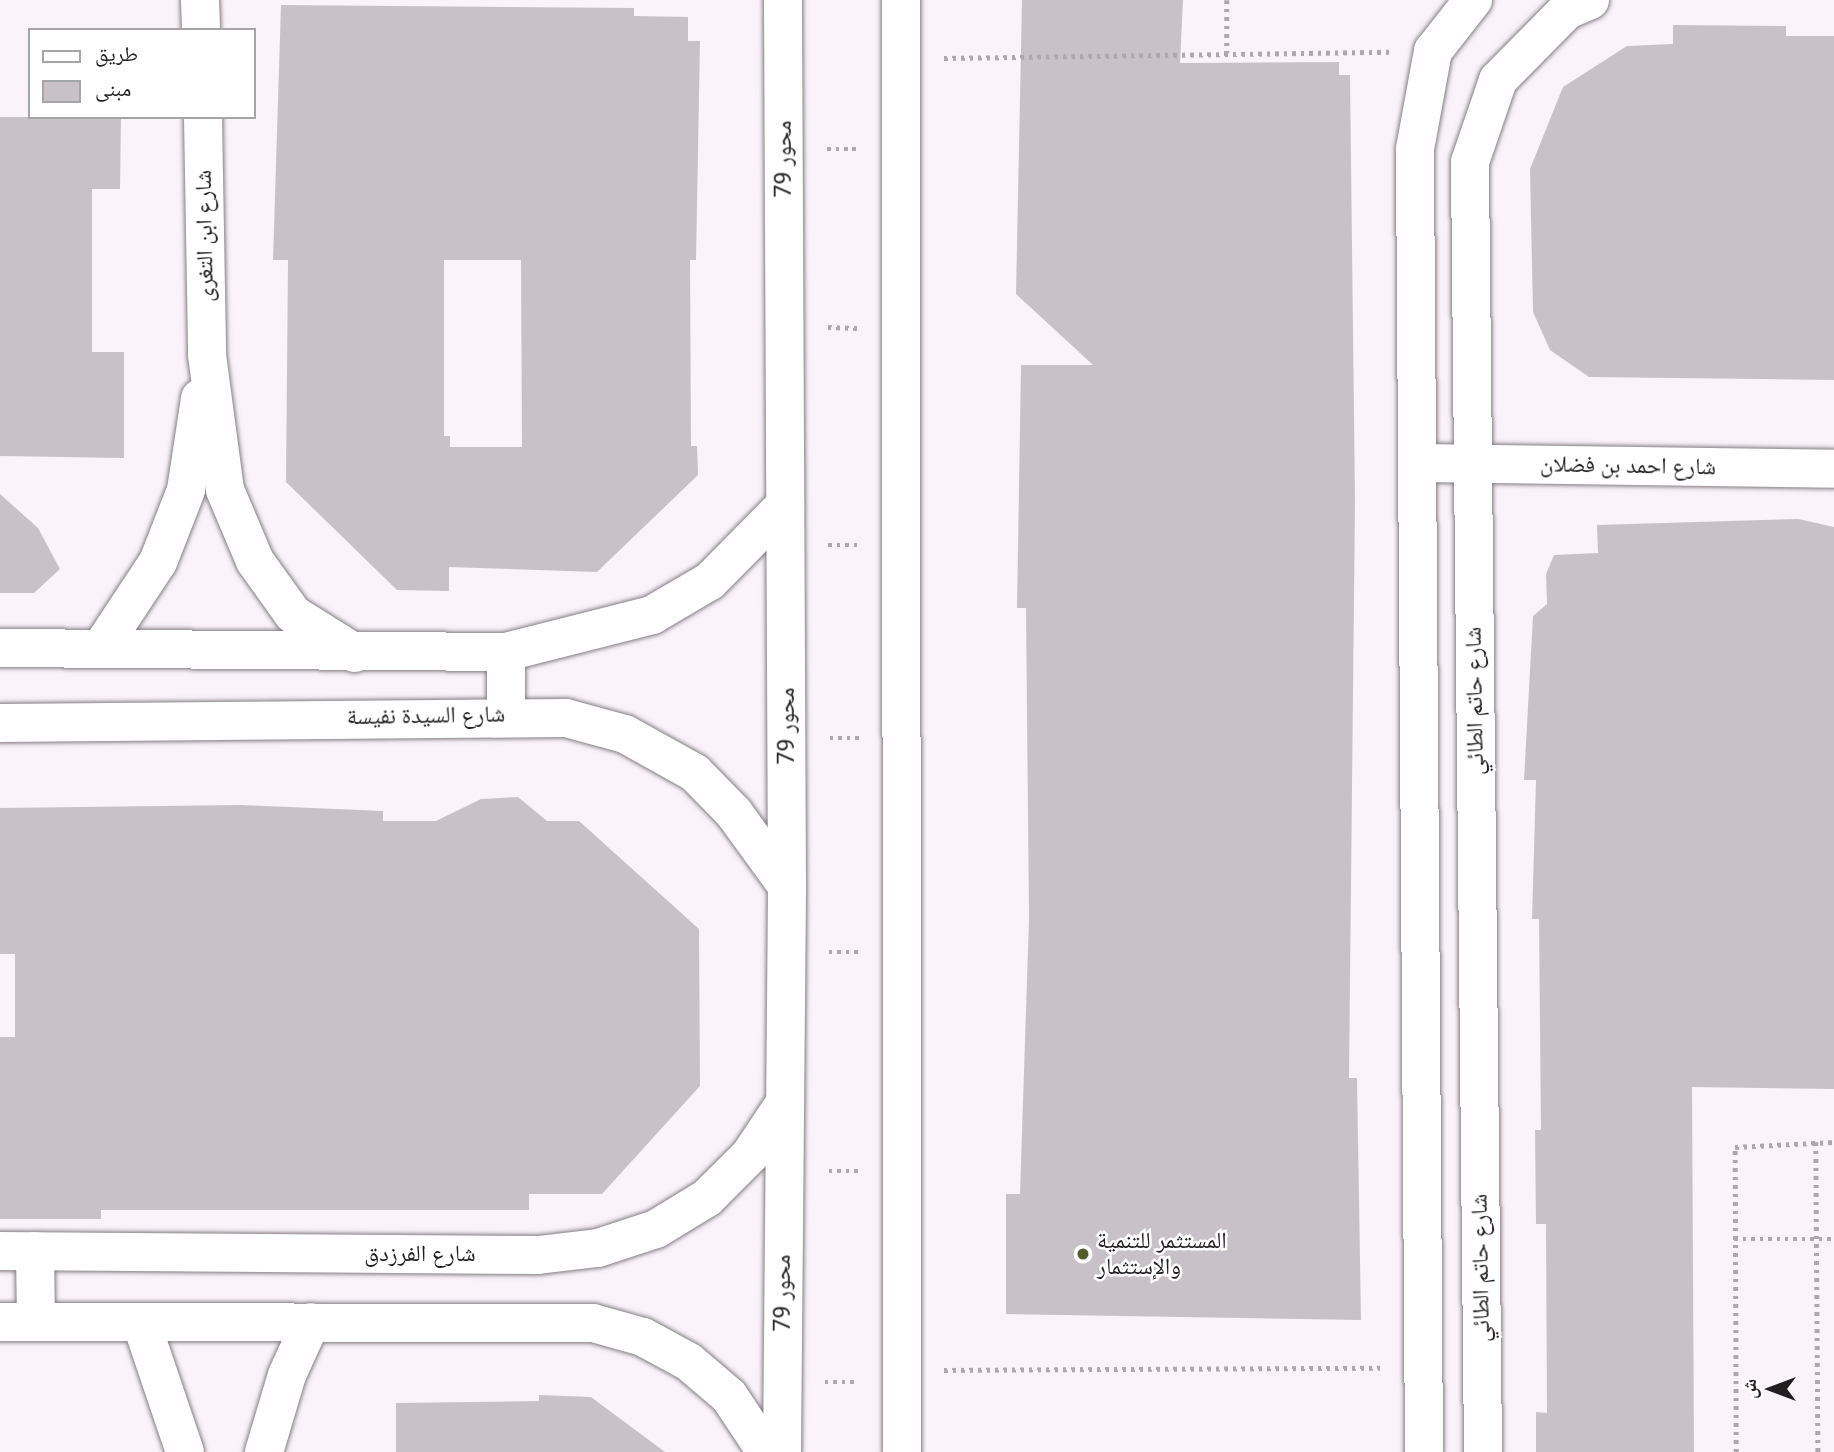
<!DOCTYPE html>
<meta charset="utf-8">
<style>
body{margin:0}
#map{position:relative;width:1834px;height:1452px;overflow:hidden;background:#faf3fa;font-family:Roboto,"Noto Naskh Arabic",sans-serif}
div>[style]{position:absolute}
.building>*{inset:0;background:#c9c1c8}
.path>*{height:4.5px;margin-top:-2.25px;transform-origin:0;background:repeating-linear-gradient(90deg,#aea8ae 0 3.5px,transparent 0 8.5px)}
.roads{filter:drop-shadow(0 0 2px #857e85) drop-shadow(0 0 2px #857e85)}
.minor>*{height:38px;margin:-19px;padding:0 19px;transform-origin:19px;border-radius:19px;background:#fff}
.tertiary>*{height:38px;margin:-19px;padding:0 19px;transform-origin:19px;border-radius:19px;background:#fff}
.secondary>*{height:38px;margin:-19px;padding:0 19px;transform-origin:19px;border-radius:19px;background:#fff}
.dots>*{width:19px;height:19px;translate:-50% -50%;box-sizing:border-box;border:4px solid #fff;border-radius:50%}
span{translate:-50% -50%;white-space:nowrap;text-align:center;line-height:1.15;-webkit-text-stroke:5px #fff;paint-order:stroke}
.street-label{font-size:23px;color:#211e20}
.poi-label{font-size:23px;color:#211e20}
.left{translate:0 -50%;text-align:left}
.legend{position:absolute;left:28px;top:28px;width:228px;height:91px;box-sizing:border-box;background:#fff;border:2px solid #a6a5a6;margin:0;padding:9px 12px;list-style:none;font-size:21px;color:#211e20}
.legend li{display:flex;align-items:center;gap:14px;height:35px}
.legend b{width:35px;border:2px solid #a6a5a6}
.north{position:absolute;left:1736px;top:1354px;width:70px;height:70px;-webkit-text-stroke:5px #fff;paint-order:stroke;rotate:270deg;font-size:19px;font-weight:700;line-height:28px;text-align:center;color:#211e20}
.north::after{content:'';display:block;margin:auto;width:24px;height:32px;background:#211e20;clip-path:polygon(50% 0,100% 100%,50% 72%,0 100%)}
</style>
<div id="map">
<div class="building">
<div style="clip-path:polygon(1022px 0,1183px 0,1180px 63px,1339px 62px,1339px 75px,1350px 75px,1355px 501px,1349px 1078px,1357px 1078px,1361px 1320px,1006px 1314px,1006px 1194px,1020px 1194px,1029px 919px,1026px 608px,1017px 608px,1021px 365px,1093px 365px,1016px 294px)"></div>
<div style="clip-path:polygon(evenodd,281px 5px,634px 8px,634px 16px,688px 17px,688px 41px,700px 41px,696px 260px,690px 260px,691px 446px,697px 446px,698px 475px,597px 572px,449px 567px,449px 591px,397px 590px,286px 482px,288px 260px,273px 260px,281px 5px,444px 260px,521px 260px,522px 447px,450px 447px,450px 436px,444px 436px,444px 260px)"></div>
<div style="clip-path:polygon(1673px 25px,1786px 26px,1786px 36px,1834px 36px,1834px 380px,1589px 377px,1550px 350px,1533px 312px,1530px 169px,1563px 87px,1627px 46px,1673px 44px)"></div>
<div style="clip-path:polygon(0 117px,121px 117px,120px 189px,92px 189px,92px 352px,124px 352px,124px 458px,0 456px)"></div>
<div style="clip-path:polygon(0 494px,38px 528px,60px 569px,34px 593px,0 593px)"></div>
<div style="clip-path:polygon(1798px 519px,1834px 527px,1834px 1089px,1692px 1087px,1694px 1452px,1536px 1452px,1536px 1412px,1547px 1413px,1546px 1224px,1536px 1224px,1535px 1130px,1541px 1130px,1539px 919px,1532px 919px,1536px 780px,1524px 780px,1533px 616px,1547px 604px,1546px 574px,1554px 555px,1598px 553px,1597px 525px)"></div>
<div style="clip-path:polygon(518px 797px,547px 821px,579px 821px,699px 929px,700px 1086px,602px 1194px,529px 1194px,529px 1210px,101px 1210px,101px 1219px,0 1219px,0 1037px,15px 1037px,15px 954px,0 954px,0 808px,241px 805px,383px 811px,383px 821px,436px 821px,481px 799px)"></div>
<div style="clip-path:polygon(539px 1395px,591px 1397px,665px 1452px,396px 1452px,396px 1403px,539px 1401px)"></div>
</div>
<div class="path">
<div style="left:1227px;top:0;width:53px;rotate:90deg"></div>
<div style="left:944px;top:58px;width:446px;rotate:-0.8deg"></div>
<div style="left:827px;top:149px;width:29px"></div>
<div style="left:828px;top:327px;width:29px;rotate:2deg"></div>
<div style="left:828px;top:545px;width:30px"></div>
<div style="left:830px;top:738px;width:30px"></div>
<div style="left:829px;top:952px;width:30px"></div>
<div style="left:1816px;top:1142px;width:310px;rotate:89.6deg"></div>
<div style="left:829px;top:1171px;width:30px"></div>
<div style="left:1734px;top:1239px;width:100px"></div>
<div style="left:944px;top:1370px;width:436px;rotate:-0.3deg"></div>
<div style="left:825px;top:1382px;width:33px"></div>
<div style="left:1736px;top:1452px;width:305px;rotate:-90.2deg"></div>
<div style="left:1735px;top:1147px;width:99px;rotate:-2.9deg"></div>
</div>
<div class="roads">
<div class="minor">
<div style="left:200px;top:0;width:30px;rotate:88deg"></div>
<div style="left:203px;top:117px;width:238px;rotate:89deg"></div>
<div style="left:207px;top:355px;width:136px;rotate:82.4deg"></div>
<div style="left:225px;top:490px;width:77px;rotate:67.1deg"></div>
<div style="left:255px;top:561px;width:65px;rotate:54.4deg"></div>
<div style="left:293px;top:614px;width:73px;rotate:32.2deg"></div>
<div style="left:1422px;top:463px;width:412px;rotate:0.8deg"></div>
<div style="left:101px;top:648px;width:103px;rotate:-56.5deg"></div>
<div style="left:158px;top:562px;width:77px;rotate:-68.7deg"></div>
<div style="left:186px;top:490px;width:93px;rotate:-81.3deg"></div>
<div style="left:0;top:1251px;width:538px;rotate:0.43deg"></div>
<div style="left:538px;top:1255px;width:60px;rotate:-6.7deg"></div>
<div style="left:598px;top:1248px;width:61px;rotate:-18.1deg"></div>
<div style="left:656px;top:1229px;width:60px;rotate:-31.3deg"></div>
<div style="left:707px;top:1198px;width:61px;rotate:-45deg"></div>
<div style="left:750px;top:1155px;width:61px;rotate:-56.3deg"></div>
<div style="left:35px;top:1251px;width:71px;rotate:89.2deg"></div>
<div style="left:0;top:1322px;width:593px;rotate:0.1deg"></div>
<div style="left:593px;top:1323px;width:52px;rotate:15.6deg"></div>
<div style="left:643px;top:1337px;width:52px;rotate:28.5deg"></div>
<div style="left:689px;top:1362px;width:52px;rotate:40.4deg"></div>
<div style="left:729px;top:1396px;width:67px;rotate:56.5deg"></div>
<div style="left:141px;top:1322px;width:137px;rotate:71.3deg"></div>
<div style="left:264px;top:1452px;width:80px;rotate:-73.4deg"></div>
<div style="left:287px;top:1375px;width:58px;rotate:-65.6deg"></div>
</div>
<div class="tertiary">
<div style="left:0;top:648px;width:506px;rotate:0.45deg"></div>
<div style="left:506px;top:652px;width:151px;rotate:-14.2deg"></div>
<div style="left:652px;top:615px;width:67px;rotate:-30.4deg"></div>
<div style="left:710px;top:581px;width:107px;rotate:-45.4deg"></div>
<div style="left:506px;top:652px;width:63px;rotate:90deg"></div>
<div style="left:0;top:723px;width:566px;rotate:-0.51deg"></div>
<div style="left:566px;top:718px;width:61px;rotate:15.2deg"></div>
<div style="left:625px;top:734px;width:80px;rotate:29.1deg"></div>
<div style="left:695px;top:773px;width:56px;rotate:45.7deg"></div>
<div style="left:734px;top:813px;width:90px;rotate:54deg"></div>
<div style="left:1424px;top:1452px;width:1303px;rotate:-90.4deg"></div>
<div style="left:1415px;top:149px;width:100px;rotate:-79.6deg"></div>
<div style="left:1433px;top:51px;width:65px;rotate:-51.9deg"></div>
<div style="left:1483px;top:1452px;width:1290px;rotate:-90.58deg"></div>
<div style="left:1470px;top:162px;width:87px;rotate:-71.1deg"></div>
<div style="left:1498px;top:80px;width:98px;rotate:-45.4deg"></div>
<div style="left:1567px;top:10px;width:25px;rotate:-23deg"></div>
</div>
<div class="secondary">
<div style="left:901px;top:0;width:1452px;rotate:89.96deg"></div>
<div style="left:782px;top:1452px;width:566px;rotate:-89.49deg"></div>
<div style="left:787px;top:886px;width:886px;rotate:-90.26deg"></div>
</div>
</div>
<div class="dots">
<div style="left:1083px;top:1254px;background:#535c2b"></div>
</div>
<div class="street-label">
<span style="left:784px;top:159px;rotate:-90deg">محور 79</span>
<span style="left:205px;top:236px;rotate:-91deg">شارع ابن التغرى</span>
<span style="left:1628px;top:466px;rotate:1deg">شارع احمد بن فضلان</span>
<span style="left:1475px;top:701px;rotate:-91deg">شارع حاتم الطائي</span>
<span style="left:426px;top:716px;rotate:-1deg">شارع السيدة نفيسة</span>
<span style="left:787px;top:726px;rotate:-90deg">محور 79</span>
<span style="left:420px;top:1254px">شارع الفرزدق</span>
<span style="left:1481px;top:1268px;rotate:-91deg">شارع حاتم الطائي</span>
<span style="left:783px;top:1293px;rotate:-90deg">محور 79</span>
</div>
<div class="poi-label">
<span class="left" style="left:1097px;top:1254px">المستثمر للتنمية<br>والإستثمار</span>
</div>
<ul class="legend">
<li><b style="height:9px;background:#fff"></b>طريق</li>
<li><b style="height:19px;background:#c9c1c8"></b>مبنى</li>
</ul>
<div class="north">ش</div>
</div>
